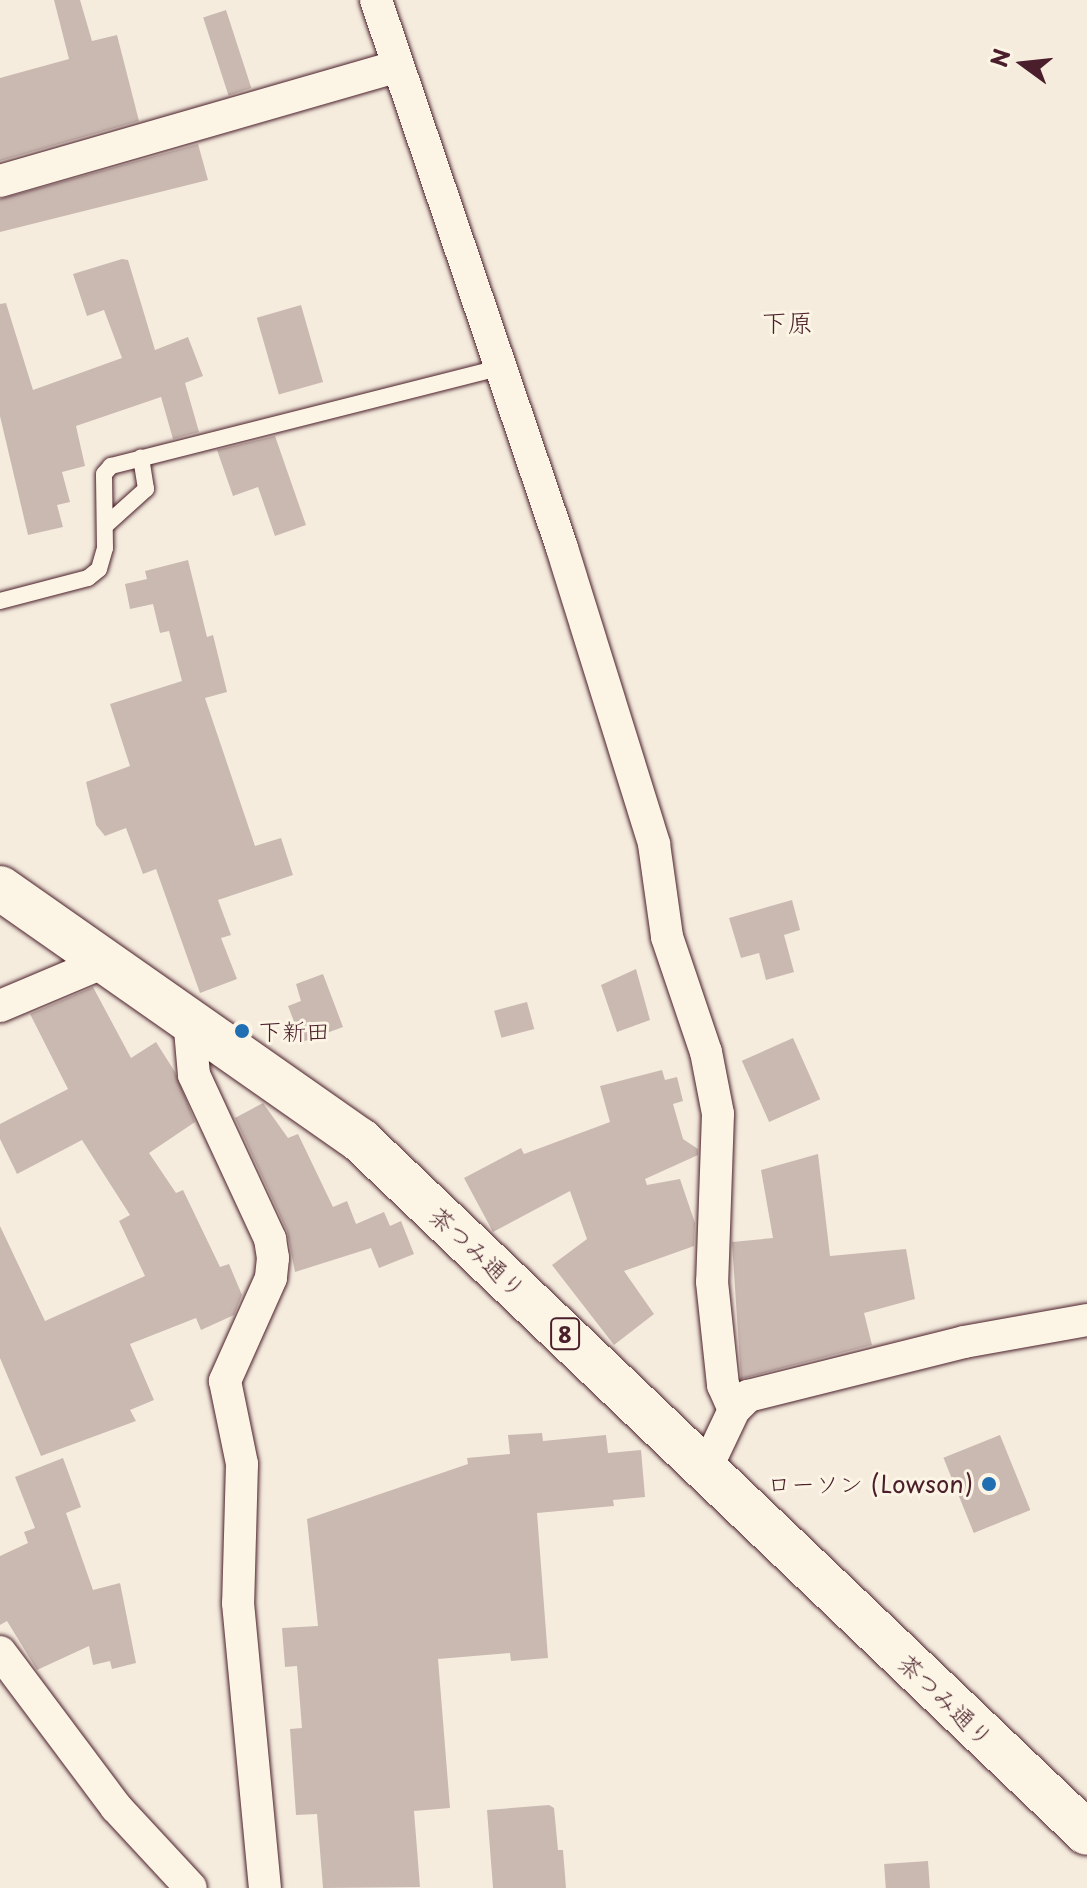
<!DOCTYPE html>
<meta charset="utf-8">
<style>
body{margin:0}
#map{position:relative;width:1087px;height:1888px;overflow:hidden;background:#f5ecde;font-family:"Playpen Sans","Klee One",sans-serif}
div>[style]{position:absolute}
.building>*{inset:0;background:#cab9b1;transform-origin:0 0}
.roads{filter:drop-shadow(0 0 2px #4a1f2b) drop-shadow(0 0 2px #4a1f2b)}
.lane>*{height:16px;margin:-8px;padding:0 8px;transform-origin:8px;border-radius:8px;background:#fcf5e5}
.street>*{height:32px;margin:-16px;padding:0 16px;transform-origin:16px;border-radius:16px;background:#fcf5e5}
.primary>*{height:44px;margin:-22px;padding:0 22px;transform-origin:22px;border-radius:22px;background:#fcf5e5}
.dots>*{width:22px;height:22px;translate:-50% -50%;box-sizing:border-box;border:4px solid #fcf5e5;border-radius:50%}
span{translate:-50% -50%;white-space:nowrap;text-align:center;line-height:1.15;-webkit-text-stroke:6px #fcf5e5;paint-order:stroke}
.shield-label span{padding:2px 6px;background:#fcf5e5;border:2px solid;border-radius:6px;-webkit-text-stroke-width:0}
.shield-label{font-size:22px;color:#4a1f2b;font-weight:700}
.poi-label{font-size:24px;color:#4a1f2b}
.left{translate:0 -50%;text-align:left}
.right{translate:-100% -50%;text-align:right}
.street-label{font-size:24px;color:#4a1f2b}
.neighbourhood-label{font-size:26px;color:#4a1f2b}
.north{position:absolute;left:983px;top:24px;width:80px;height:80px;-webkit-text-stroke:6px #fcf5e5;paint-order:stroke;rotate:285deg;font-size:22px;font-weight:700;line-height:32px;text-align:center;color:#4a1f2b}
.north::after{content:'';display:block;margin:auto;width:28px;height:36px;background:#4a1f2b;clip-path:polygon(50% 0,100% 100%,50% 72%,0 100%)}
</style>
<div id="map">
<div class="building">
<div style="clip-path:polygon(54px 0,80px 0,92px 41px,117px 35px,139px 121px,0 161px,0 78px,69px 59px)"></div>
<div style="left:226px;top:10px;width:82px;height:24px;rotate:72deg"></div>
<div style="clip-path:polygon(198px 144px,208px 180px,0 232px,0 199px)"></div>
<div style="clip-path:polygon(122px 259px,128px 260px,155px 350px,188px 337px,203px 376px,185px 383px,199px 432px,173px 439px,161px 397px,76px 426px,85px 466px,62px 472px,70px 502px,57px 505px,63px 527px,28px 535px,0 416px,0 304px,6px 303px,33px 390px,122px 358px,104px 310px,87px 316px,73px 274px)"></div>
<div style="left:301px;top:305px;width:80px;height:46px;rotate:74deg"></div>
<div style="clip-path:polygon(275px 436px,306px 525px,275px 536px,258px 487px,233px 496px,217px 450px)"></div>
<div style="clip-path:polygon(188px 560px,207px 637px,213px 635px,227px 692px,205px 698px,255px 846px,281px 838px,293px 875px,218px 900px,231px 935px,221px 938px,237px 979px,200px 993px,156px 869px,143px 874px,126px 828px,105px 836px,96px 825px,86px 782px,130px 766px,110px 704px,182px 681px,169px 631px,160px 633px,153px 604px,130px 609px,125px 584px,147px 579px,145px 571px)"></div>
<div style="clip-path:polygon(792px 900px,800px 930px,784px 935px,794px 972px,766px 980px,759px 953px,741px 958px,729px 918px)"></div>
<div style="clip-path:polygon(636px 969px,650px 1020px,617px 1032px,601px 985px)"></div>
<div style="clip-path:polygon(323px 974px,343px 1027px,302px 1042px,288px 1006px,301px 1001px,296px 984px)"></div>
<div style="clip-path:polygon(93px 987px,131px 1058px,156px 1042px,175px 1072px,195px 1122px,149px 1153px,176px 1193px,183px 1190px,220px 1267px,229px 1264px,242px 1295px,234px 1315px,201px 1330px,196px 1318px,130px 1344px,154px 1400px,130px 1410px,136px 1421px,41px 1456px,0 1358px,0 1226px,45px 1321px,145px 1276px,119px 1221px,130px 1215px,82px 1140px,17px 1174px,0 1139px,0 1124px,68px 1089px,30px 1014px)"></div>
<div style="left:527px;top:1002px;width:28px;height:34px;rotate:75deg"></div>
<div style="left:793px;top:1038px;width:67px;height:56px;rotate:66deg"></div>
<div style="clip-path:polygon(662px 1070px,665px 1080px,677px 1077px,683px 1101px,673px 1104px,683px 1139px,698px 1149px,698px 1155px,645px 1179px,647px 1185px,680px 1179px,695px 1223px,694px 1246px,624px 1271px,654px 1314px,614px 1345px,552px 1265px,587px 1239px,570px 1191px,493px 1232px,464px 1178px,521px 1148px,524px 1154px,610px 1122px,600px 1086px)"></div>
<div style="clip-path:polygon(263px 1103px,288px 1138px,298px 1134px,333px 1207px,347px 1201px,356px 1224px,384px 1212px,390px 1226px,401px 1221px,414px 1254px,379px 1268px,371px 1248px,295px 1272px,287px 1231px,235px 1118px)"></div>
<div style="clip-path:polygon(818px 1154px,830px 1256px,906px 1249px,915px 1299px,864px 1313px,872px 1345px,741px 1379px,732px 1242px,773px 1238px,761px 1170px)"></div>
<div style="clip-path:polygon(542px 1433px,543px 1441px,606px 1435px,608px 1453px,641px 1450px,645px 1497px,613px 1500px,614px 1506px,537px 1513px,548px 1658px,511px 1661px,510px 1653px,438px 1659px,450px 1808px,414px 1811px,420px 1887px,323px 1888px,317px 1814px,296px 1815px,290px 1729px,302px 1728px,297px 1666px,285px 1667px,282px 1628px,318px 1626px,307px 1519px,468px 1464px,467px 1458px,510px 1454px,508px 1435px)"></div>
<div style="left:1000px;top:1435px;width:81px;height:61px;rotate:68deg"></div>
<div style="clip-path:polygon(63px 1458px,81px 1507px,66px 1513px,93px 1590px,120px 1583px,136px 1663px,112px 1669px,110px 1661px,93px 1665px,89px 1646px,37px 1670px,7px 1621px,0 1625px,0 1556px,28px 1543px,24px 1532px,35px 1528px,15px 1477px)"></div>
<div style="clip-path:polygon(549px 1805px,554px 1808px,558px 1850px,563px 1850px,566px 1888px,493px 1888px,487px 1810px)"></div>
<div style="left:928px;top:1861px;width:27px;height:44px;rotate:86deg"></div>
</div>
<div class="roads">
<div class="lane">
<div style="left:106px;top:525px;width:54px;rotate:-42deg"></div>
<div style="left:146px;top:489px;width:32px;rotate:-99deg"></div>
<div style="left:0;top:601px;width:91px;rotate:-14.6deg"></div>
<div style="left:88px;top:578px;width:14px;rotate:-39deg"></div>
<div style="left:99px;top:569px;width:22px;rotate:-74deg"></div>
<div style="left:105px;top:548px;width:74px;rotate:-90.8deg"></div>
<div style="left:104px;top:474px;width:11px;rotate:-49deg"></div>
<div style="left:111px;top:466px;width:402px;rotate:-14.2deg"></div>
</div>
<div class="street">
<div style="left:376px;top:0;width:579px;rotate:71.25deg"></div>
<div style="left:562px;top:548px;width:310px;rotate:72.7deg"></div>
<div style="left:654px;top:844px;width:94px;rotate:82deg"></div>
<div style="left:667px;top:937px;width:121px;rotate:71.3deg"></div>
<div style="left:706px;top:1052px;width:63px;rotate:79deg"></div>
<div style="left:718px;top:1114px;width:168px;rotate:92deg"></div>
<div style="left:712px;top:1282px;width:104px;rotate:83.9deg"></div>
<div style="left:723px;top:1385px;width:27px;rotate:66deg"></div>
<div style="left:0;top:181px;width:414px;rotate:-16.1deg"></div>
<div style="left:0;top:1006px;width:116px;rotate:-22.8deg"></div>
<div style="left:189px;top:1018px;width:57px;rotate:85deg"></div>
<div style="left:194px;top:1075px;width:181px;rotate:65.1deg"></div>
<div style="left:270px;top:1239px;width:19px;rotate:81deg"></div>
<div style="left:273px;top:1258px;width:20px;rotate:96deg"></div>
<div style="left:271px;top:1278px;width:113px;rotate:114.1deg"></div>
<div style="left:225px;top:1381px;width:85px;rotate:78.4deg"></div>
<div style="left:242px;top:1464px;width:139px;rotate:91.6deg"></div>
<div style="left:238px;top:1603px;width:286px;rotate:84.6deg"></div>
<div style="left:707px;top:1467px;width:63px;rotate:-64.7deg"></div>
<div style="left:734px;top:1410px;width:20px;rotate:-45deg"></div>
<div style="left:748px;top:1396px;width:223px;rotate:-14deg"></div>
<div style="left:964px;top:1342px;width:125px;rotate:-10.1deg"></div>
<div style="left:0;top:1652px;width:194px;rotate:53.2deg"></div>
<div style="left:116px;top:1807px;width:110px;rotate:47.2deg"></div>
</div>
<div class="primary">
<div style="left:0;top:888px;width:439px;rotate:35deg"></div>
<div style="left:360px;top:1140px;width:1004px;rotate:43.63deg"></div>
</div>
</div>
<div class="dots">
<div style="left:242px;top:1031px;background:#1f6fb2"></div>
<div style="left:989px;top:1484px;background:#1f6fb2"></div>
</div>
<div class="shield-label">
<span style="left:565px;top:1334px">8</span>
</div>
<div class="poi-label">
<span class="left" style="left:258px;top:1031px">下新田</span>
<span class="right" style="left:973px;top:1484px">ローソン (Lowson)</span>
</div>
<div class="street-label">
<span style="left:478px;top:1252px;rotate:43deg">茶つみ通り</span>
<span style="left:946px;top:1700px;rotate:44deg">茶つみ通り</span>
</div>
<div class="neighbourhood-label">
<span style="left:787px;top:322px">下原</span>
</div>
<div class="north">N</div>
</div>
